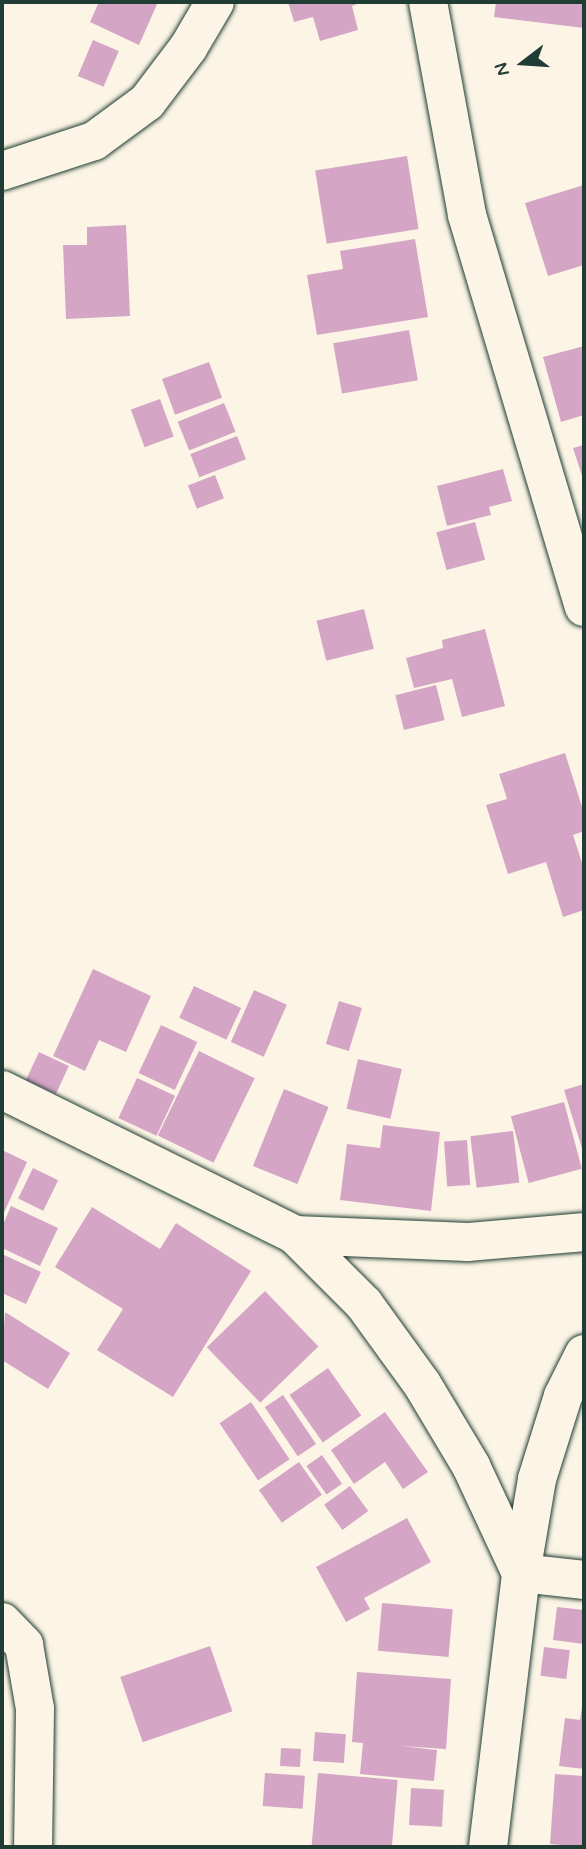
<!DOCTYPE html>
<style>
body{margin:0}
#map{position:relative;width:586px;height:1849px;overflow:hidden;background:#fcf5e5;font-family:Mynerve,sans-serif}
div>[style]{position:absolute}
.building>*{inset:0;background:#d5a5c6;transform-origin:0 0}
.roads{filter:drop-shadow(0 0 2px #1f3d34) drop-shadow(0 0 2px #1f3d34)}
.street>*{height:38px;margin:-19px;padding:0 19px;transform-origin:19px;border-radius:19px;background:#fcf5e5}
.secondary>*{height:38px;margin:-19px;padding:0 19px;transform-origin:19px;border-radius:19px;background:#fcf5e5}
span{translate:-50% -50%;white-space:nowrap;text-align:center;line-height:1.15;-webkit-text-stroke:7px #fcf5e5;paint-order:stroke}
.frame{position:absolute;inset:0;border:4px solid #1f3d34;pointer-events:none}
.north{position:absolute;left:488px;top:28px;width:70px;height:70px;-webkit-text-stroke:5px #fcf5e5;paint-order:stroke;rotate:253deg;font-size:19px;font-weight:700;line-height:28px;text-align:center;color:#1f3d34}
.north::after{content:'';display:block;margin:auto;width:24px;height:32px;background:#1f3d34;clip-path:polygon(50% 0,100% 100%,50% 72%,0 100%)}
</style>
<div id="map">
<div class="building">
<div style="clip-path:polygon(99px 2px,158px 2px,139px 45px,90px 22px)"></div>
<div style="clip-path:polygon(288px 2px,363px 2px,352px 6px,358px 30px,320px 41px,313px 17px,294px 22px)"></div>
<div style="clip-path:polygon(496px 2px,584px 2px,584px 28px,494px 17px)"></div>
<div style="left:93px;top:40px;width:28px;height:39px;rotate:23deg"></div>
<div style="left:407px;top:156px;width:74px;height:93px;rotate:81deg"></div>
<div style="clip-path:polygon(584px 185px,584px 265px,548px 276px,525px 203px)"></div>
<div style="clip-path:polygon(126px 225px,130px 316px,66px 319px,63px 245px,87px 245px,87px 227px)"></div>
<div style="clip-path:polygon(415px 239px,428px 317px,317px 335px,307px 275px,343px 269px,340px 251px)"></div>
<div style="left:409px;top:330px;width:51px;height:77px;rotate:80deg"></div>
<div style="clip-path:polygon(584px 346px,584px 415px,561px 422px,543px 357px)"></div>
<div style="left:209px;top:362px;width:38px;height:50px;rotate:70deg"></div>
<div style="left:160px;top:399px;width:40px;height:31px;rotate:70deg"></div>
<div style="left:224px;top:403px;width:31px;height:50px;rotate:68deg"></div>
<div style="left:237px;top:436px;width:25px;height:50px;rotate:69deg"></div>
<div style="clip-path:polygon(584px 445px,584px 482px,573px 448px)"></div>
<div style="clip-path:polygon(503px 469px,512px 501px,489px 507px,491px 515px,447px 526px,437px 486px)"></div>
<div style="left:215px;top:475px;width:25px;height:29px;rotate:69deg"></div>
<div style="left:475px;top:522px;width:39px;height:40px;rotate:75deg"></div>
<div style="left:364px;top:609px;width:41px;height:49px;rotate:76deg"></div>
<div style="clip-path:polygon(485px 629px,505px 706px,462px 717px,452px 679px,414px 688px,406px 658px,443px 648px,442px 640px)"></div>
<div style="left:436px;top:685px;width:36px;height:42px;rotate:76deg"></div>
<div style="clip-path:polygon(565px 753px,584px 813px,584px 831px,573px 835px,584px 869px,584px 910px,563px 917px,546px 862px,508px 874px,486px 805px,507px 799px,499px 774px)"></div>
<div style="clip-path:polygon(93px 969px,151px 996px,126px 1052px,99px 1040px,85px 1071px,53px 1056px)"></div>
<div style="left:194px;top:986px;width:52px;height:35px;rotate:25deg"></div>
<div style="left:254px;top:990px;width:36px;height:57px;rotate:24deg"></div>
<div style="left:339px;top:1001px;width:24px;height:45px;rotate:17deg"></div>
<div style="left:161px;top:1025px;width:40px;height:53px;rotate:25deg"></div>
<div style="left:199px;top:1051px;width:62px;height:94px;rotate:26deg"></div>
<div style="left:39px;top:1052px;width:33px;height:31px;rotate:25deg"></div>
<div style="left:358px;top:1059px;width:45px;height:51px;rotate:13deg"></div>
<div style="left:137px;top:1078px;width:42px;height:44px;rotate:25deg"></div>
<div style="clip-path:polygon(584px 1084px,584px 1155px,564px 1090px)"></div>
<div style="left:284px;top:1089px;width:48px;height:83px;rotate:22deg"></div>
<div style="left:564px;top:1102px;width:69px;height:55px;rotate:75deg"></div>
<div style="clip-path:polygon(383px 1125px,440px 1132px,431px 1211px,340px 1200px,347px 1144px,380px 1148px)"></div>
<div style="left:513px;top:1131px;width:52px;height:43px;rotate:83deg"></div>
<div style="left:467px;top:1140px;width:45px;height:23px;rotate:86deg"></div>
<div style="clip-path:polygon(2px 1150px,27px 1162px,2px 1217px)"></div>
<div style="left:33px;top:1168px;width:28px;height:34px;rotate:26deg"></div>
<div style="clip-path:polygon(11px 1206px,58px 1228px,40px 1266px,2px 1248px,2px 1227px)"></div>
<div style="clip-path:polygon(92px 1207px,160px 1249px,176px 1223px,251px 1271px,173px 1397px,97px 1350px,123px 1309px,55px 1267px)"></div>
<div style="clip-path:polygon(2px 1254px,41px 1272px,26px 1304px,2px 1293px)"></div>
<div style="left:265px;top:1291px;width:77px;height:81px;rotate:46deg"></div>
<div style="clip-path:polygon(5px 1312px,70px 1353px,48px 1389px,2px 1360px)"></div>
<div style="left:328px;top:1368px;width:58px;height:47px;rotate:55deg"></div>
<div style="left:283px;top:1395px;width:59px;height:22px;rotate:56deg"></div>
<div style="left:251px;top:1402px;width:69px;height:38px;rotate:56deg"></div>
<div style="clip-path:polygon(385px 1412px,428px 1472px,403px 1489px,385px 1462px,354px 1484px,331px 1450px)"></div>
<div style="left:322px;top:1455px;width:35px;height:19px;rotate:55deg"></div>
<div style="left:299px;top:1462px;width:40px;height:49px;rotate:55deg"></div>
<div style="left:350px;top:1486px;width:31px;height:32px;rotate:54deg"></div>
<div style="clip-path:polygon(407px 1518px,431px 1562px,364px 1598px,370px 1609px,346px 1622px,316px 1567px)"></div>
<div style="left:382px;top:1603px;width:71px;height:48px;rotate:5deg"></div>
<div style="clip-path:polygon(557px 1607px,584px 1610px,584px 1644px,553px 1640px)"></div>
<div style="left:210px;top:1646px;width:69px;height:95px;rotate:71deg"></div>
<div style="left:544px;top:1647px;width:26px;height:29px;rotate:7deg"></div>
<div style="clip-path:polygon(357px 1672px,451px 1679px,446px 1749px,400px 1746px,437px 1750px,434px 1781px,360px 1774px,363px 1743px,352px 1742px)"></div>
<div style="clip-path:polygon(583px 1700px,584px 1769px,559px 1766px,565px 1718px,580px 1720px)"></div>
<div style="left:315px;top:1732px;width:31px;height:29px;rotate:4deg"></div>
<div style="left:281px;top:1748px;width:20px;height:18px;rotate:3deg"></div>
<div style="left:265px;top:1773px;width:40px;height:33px;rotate:4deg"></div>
<div style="left:318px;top:1773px;width:80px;height:73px;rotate:5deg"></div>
<div style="clip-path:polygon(555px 1774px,584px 1776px,584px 1847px,550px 1844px)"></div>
<div style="left:411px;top:1788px;width:33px;height:37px;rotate:3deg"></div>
</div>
<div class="roads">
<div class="street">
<div style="left:428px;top:2px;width:217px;rotate:79.6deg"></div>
<div style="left:467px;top:215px;width:409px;rotate:73.4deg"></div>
<div style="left:2px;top:171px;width:97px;rotate:-18.1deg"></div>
<div style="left:94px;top:141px;width:66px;rotate:-36.3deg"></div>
<div style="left:147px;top:102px;width:68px;rotate:-52.8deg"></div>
<div style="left:188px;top:48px;width:53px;rotate:-59.6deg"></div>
<div style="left:521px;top:1573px;width:63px;rotate:6.3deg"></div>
<div style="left:2px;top:1622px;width:32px;rotate:46deg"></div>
<div style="left:24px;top:1645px;width:65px;rotate:80.2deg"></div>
<div style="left:35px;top:1709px;width:138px;rotate:90.8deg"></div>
</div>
<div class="secondary">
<div style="left:2px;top:1090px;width:327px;rotate:26.3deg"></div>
<div style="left:295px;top:1235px;width:98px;rotate:45deg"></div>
<div style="left:364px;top:1304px;width:99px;rotate:54.1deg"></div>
<div style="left:422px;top:1384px;width:96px;rotate:59.1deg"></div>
<div style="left:471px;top:1466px;width:118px;rotate:65deg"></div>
<div style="left:295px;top:1235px;width:173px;rotate:2.3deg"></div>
<div style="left:468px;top:1242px;width:116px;rotate:-4.9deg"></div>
<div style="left:488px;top:1847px;width:276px;rotate:-83.1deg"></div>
<div style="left:521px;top:1573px;width:95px;rotate:-80.3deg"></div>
<div style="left:537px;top:1479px;width:87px;rotate:-72.6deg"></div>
<div style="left:563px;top:1396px;width:47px;rotate:-63.4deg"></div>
</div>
</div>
<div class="frame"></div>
<div class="north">N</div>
</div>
